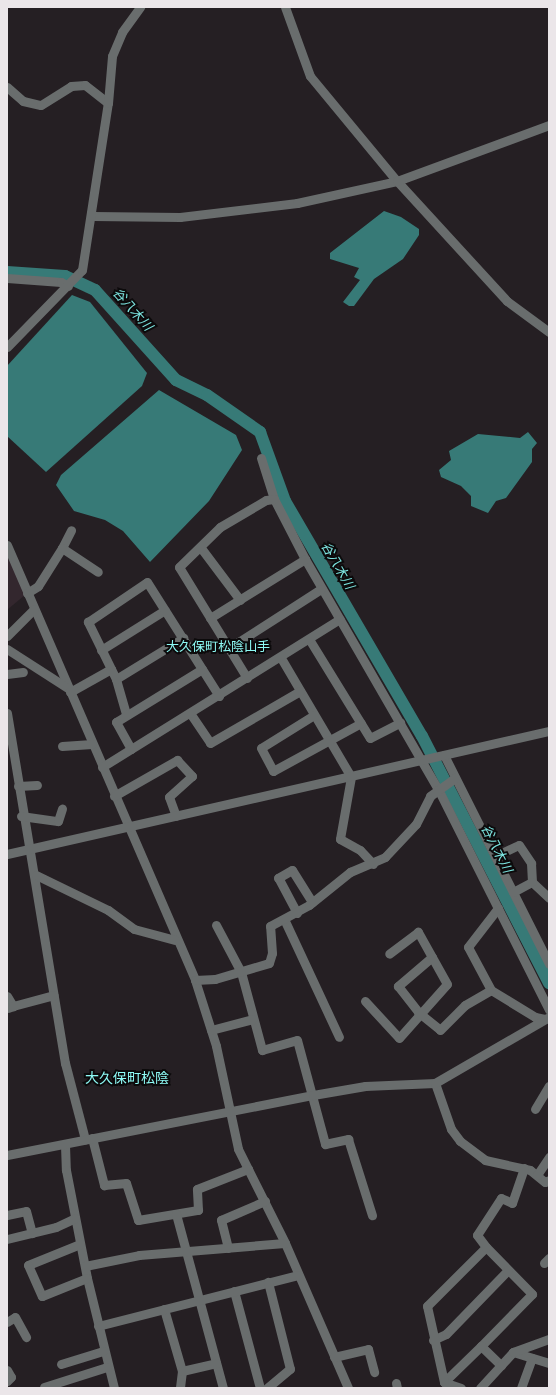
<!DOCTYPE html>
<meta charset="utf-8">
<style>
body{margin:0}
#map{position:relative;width:556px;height:1395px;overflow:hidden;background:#251f23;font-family:Helvetica,"Noto Sans JP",sans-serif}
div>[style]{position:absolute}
.built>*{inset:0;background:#33272e}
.water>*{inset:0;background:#377a77}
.river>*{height:12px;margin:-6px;padding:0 6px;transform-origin:6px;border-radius:6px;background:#377a77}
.minor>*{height:9px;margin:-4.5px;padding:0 4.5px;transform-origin:4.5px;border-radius:4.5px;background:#696d6d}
span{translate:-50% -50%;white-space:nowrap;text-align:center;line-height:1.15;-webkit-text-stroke:4px #0c0a0b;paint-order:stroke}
.water-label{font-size:13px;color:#7de5e1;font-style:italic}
.neighbourhood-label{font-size:13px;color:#8efaf5}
.quarter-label{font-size:14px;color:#8efaf5}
.frame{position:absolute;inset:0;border:8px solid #ebe6e9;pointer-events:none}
</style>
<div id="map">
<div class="built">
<div style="clip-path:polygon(7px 552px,25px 595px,7px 610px)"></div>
</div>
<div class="water">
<div style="clip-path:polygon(384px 211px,401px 217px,419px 229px,419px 235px,403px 259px,374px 279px,354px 306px,349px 306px,343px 302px,360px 280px,354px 277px,359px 268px,330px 259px,330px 253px)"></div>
<div style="clip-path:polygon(72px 295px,90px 302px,147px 373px,142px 386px,46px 472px,7px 436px,7px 366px)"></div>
<div style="clip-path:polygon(159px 390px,236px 435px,242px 450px,209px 501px,150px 562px,123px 531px,105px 520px,74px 511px,56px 485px,61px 475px)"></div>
<div style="clip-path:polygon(528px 432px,537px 443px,532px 449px,532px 462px,506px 498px,496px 501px,488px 513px,471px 506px,471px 496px,461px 486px,441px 477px,439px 470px,451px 460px,449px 451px,478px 434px,520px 438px)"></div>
</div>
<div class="river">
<div style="left:7px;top:272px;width:58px;rotate:3.9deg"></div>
<div style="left:65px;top:276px;width:33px;rotate:25deg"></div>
<div style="left:95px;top:290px;width:121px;rotate:48deg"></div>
<div style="left:176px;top:380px;width:34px;rotate:26deg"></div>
<div style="left:207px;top:395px;width:65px;rotate:34.9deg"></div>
<div style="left:260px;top:432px;width:73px;rotate:70.1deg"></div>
<div style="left:285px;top:501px;width:272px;rotate:59.8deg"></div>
<div style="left:422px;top:736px;width:278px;rotate:62.8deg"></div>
</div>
<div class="minor">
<div style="left:285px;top:7px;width:73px;rotate:70.1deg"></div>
<div style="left:310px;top:76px;width:136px;rotate:50.4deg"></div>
<div style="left:397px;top:181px;width:163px;rotate:47.5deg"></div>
<div style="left:507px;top:301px;width:52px;rotate:36.4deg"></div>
<div style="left:7px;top:87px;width:21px;rotate:41deg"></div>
<div style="left:23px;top:101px;width:18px;rotate:13deg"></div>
<div style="left:41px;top:105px;width:36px;rotate:-32deg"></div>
<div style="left:71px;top:86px;width:14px;rotate:-4deg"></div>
<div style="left:85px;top:85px;width:29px;rotate:38deg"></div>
<div style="left:93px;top:216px;width:87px;rotate:0.7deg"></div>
<div style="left:180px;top:217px;width:118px;rotate:-6.8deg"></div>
<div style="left:297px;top:203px;width:102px;rotate:-12.4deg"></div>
<div style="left:397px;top:181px;width:162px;rotate:-20.2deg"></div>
<div style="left:7px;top:278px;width:54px;rotate:4.2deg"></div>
<div style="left:61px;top:282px;width:8px;rotate:30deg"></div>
<div style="left:7px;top:347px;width:107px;rotate:-45.8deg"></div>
<div style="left:82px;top:270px;width:169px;rotate:-81.2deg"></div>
<div style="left:108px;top:103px;width:47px;rotate:-85.1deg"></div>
<div style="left:112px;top:56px;width:26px;rotate:-67deg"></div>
<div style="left:122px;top:32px;width:31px;rotate:-54deg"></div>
<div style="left:261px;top:458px;width:43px;rotate:72.4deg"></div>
<div style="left:274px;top:499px;width:68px;rotate:62.7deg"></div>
<div style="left:305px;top:559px;width:266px;rotate:60deg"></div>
<div style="left:438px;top:789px;width:247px;rotate:63.3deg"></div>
<div style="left:7px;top:545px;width:474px;rotate:66.6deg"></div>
<div style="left:195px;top:980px;width:69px;rotate:72.3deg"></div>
<div style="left:216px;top:1046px;width:105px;rotate:77.9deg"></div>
<div style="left:238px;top:1149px;width:105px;rotate:63.4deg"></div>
<div style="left:285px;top:1243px;width:158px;rotate:66.5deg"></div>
<div style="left:62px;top:548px;width:20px;rotate:-63deg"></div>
<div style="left:201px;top:548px;width:65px;rotate:53.1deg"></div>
<div style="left:27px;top:593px;width:13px;rotate:-32deg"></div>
<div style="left:38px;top:586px;width:45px;rotate:-57.7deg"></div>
<div style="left:62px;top:548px;width:43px;rotate:33.7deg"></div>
<div style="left:210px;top:618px;width:112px;rotate:-31.8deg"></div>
<div style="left:7px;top:636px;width:38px;rotate:-45deg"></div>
<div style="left:309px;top:639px;width:116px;rotate:58.4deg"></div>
<div style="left:370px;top:738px;width:34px;rotate:-27deg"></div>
<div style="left:229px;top:648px;width:109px;rotate:-32.7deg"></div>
<div style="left:7px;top:649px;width:74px;rotate:32.8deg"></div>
<div style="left:101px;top:650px;width:75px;rotate:-32deg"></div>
<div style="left:281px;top:658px;width:138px;rotate:59.5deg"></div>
<div style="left:351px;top:777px;width:63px;rotate:100.1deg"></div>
<div style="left:340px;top:839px;width:23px;rotate:29deg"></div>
<div style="left:360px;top:850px;width:19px;rotate:47deg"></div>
<div style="left:7px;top:674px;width:16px;rotate:-7deg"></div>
<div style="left:247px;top:678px;width:130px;rotate:-121.5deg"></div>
<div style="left:179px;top:567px;width:57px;rotate:-44.3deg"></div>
<div style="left:220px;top:527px;width:53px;rotate:-30.4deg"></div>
<div style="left:266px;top:500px;width:8px;rotate:-7deg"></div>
<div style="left:116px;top:679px;width:79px;rotate:-31.5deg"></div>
<div style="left:70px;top:692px;width:47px;rotate:-29.3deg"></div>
<div style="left:7px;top:713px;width:355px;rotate:80.6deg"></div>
<div style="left:65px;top:1063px;width:79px;rotate:75.3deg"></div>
<div style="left:190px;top:713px;width:36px;rotate:56deg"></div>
<div style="left:210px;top:743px;width:104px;rotate:-30deg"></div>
<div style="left:126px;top:714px;width:36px;rotate:-106deg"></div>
<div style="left:116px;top:679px;width:64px;rotate:-116.2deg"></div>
<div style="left:88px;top:622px;width:71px;rotate:-34.1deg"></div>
<div style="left:147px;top:582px;width:135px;rotate:57.7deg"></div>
<div style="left:314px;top:715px;width:62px;rotate:148.1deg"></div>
<div style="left:261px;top:748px;width:26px;rotate:62deg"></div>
<div style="left:273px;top:771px;width:100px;rotate:-28.6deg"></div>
<div style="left:62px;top:746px;width:30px;rotate:-4deg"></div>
<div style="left:131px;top:749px;width:31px;rotate:-119deg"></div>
<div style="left:116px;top:722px;width:101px;rotate:-31.6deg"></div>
<div style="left:444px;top:755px;width:234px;rotate:63.3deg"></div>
<div style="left:102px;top:767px;width:280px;rotate:-31.9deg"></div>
<div style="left:18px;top:786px;width:19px;rotate:-3deg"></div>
<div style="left:114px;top:796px;width:73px;rotate:-29.7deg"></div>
<div style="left:177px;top:760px;width:22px;rotate:47deg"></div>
<div style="left:192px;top:776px;width:31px;rotate:138deg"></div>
<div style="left:169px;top:797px;width:20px;rotate:70deg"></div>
<div style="left:21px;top:816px;width:37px;rotate:8deg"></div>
<div style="left:58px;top:821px;width:13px;rotate:-72deg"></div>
<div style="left:7px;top:854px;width:556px;rotate:-12.79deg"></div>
<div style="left:495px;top:856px;width:26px;rotate:-25deg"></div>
<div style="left:519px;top:845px;width:22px;rotate:56deg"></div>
<div style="left:531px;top:863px;width:19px;rotate:87deg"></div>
<div style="left:532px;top:882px;width:23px;rotate:43deg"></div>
<div style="left:36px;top:875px;width:80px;rotate:25.9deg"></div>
<div style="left:108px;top:910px;width:32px;rotate:36deg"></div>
<div style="left:134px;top:929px;width:42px;rotate:15deg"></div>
<div style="left:513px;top:892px;width:21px;rotate:-28deg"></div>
<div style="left:498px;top:908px;width:49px;rotate:127.6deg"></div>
<div style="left:468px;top:947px;width:49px;rotate:61.9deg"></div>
<div style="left:491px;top:990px;width:52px;rotate:31.5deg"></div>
<div style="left:535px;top:1017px;width:10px;rotate:11deg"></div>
<div style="left:297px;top:913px;width:40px;rotate:-118deg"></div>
<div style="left:278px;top:878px;width:16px;rotate:-30deg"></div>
<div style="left:292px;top:870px;width:38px;rotate:58deg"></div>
<div style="left:284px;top:919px;width:130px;rotate:65deg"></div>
<div style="left:216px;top:925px;width:53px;rotate:62deg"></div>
<div style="left:241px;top:972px;width:81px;rotate:74.9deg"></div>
<div style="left:262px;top:1050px;width:36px;rotate:-16deg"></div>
<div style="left:297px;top:1040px;width:108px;rotate:74.9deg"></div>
<div style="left:325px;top:1144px;width:24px;rotate:-12deg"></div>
<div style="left:348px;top:1139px;width:80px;rotate:72.5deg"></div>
<div style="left:432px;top:957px;width:45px;rotate:139.5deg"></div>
<div style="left:398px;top:986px;width:33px;rotate:52deg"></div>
<div style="left:418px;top:1012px;width:28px;rotate:39deg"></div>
<div style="left:440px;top:1030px;width:35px;rotate:-45deg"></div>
<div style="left:465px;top:1005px;width:30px;rotate:-30deg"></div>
<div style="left:195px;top:980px;width:20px;rotate:-3deg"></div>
<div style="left:215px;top:979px;width:56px;rotate:-16.5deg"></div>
<div style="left:269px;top:963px;width:10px;rotate:-73deg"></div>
<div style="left:272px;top:953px;width:27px;rotate:-94deg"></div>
<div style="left:270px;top:926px;width:44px;rotate:-28.3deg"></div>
<div style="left:309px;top:905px;width:53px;rotate:-38.8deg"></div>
<div style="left:350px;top:872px;width:38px;rotate:-23deg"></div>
<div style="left:385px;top:857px;width:45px;rotate:-46.8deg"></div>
<div style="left:416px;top:824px;width:31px;rotate:-63deg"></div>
<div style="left:430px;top:796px;width:31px;rotate:-36deg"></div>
<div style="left:7px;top:996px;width:12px;rotate:59deg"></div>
<div style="left:13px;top:1006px;width:5px;rotate:158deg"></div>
<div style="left:365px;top:1001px;width:50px;rotate:47.4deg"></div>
<div style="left:399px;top:1038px;width:72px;rotate:-48.4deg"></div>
<div style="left:447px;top:984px;width:60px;rotate:-119.1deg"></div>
<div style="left:418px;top:932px;width:36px;rotate:143deg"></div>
<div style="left:13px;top:1006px;width:42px;rotate:-15deg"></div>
<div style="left:211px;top:1030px;width:43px;rotate:-14.7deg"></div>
<div style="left:435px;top:1083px;width:49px;rotate:70.8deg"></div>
<div style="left:451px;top:1129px;width:15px;rotate:53deg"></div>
<div style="left:460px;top:1141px;width:31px;rotate:37deg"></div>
<div style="left:485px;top:1160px;width:46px;rotate:12.5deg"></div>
<div style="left:530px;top:1170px;width:19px;rotate:39deg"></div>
<div style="left:545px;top:1182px;width:4px;rotate:-27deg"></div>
<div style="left:535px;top:1109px;width:27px;rotate:-59deg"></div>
<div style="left:92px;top:1138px;width:49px;rotate:75.7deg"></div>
<div style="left:104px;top:1185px;width:22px;rotate:-5deg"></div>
<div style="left:126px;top:1183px;width:39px;rotate:72deg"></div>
<div style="left:138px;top:1220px;width:61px;rotate:-9.5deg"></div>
<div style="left:198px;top:1210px;width:21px;rotate:-93deg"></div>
<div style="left:197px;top:1189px;width:55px;rotate:-21.4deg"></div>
<div style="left:65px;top:1145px;width:25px;rotate:88deg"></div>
<div style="left:66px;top:1170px;width:110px;rotate:79deg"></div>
<div style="left:87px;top:1278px;width:113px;rotate:76.2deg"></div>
<div style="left:7px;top:1155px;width:312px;rotate:-11.1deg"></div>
<div style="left:313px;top:1095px;width:53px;rotate:-9.8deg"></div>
<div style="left:365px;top:1086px;width:70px;rotate:-2.5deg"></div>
<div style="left:435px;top:1083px;width:132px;rotate:-30.1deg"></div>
<div style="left:537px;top:1175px;width:22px;rotate:-56deg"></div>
<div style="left:176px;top:1214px;width:180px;rotate:74.9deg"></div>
<div style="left:7px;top:1215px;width:19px;rotate:-12deg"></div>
<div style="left:26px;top:1211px;width:23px;rotate:75deg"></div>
<div style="left:7px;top:1239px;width:50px;rotate:-13.8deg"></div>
<div style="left:56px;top:1227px;width:21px;rotate:-25deg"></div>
<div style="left:80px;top:1244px;width:56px;rotate:158deg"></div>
<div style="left:28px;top:1265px;width:34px;rotate:66deg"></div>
<div style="left:42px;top:1296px;width:48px;rotate:-21.8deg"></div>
<div style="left:486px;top:1247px;width:66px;rotate:45.6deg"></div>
<div style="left:532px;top:1294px;width:73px;rotate:134.4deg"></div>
<div style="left:481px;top:1346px;width:28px;rotate:44deg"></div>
<div style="left:228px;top:1248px;width:29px;rotate:-104deg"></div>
<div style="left:221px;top:1220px;width:48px;rotate:-23.4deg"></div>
<div style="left:544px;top:1263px;width:7px;rotate:-45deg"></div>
<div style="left:85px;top:1266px;width:55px;rotate:-11.5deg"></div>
<div style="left:139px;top:1255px;width:146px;rotate:-4.7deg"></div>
<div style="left:234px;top:1291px;width:100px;rotate:75deg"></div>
<div style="left:164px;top:1309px;width:65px;rotate:73.8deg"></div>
<div style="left:182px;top:1371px;width:17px;rotate:97deg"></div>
<div style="left:7px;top:1322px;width:9px;rotate:-32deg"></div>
<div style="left:15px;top:1317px;width:23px;rotate:61deg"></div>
<div style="left:98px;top:1326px;width:206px;rotate:-14.3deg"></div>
<div style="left:433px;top:1340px;width:14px;rotate:-25deg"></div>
<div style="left:446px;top:1334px;width:89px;rotate:-45.9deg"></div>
<div style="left:513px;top:1352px;width:38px;rotate:17deg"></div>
<div style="left:334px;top:1357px;width:35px;rotate:-13deg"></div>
<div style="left:368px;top:1349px;width:24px;rotate:75deg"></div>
<div style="left:61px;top:1364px;width:44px;rotate:-17.2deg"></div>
<div style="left:7px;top:1370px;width:8px;rotate:60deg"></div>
<div style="left:11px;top:1377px;width:6px;rotate:135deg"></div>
<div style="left:182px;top:1371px;width:35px;rotate:-13deg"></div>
<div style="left:444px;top:1382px;width:52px;rotate:-44.2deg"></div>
<div style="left:396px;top:1383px;width:5px;rotate:79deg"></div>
<div style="left:44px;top:1387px;width:66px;rotate:-17.6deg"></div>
<div style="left:267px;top:1388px;width:30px;rotate:-40deg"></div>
<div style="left:290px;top:1369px;width:90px;rotate:-104.2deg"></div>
<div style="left:461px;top:1388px;width:18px;rotate:-161deg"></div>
<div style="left:444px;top:1382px;width:78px;rotate:-102.6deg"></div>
<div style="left:427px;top:1306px;width:83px;rotate:-45deg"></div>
<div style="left:486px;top:1247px;width:15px;rotate:-127deg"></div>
<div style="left:477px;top:1235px;width:44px;rotate:-57deg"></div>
<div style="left:501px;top:1198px;width:12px;rotate:24deg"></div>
<div style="left:512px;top:1203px;width:37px;rotate:-71deg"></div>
<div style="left:480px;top:1388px;width:49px;rotate:-47.5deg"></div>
<div style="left:513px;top:1352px;width:38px;rotate:-20deg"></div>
<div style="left:521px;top:1388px;width:32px;rotate:-70deg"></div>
</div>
<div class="water-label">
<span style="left:132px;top:310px;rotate:48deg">谷八木川</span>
<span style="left:337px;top:566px;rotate:60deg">谷八木川</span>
<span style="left:496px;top:849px;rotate:63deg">谷八木川</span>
</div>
<div class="neighbourhood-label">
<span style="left:218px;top:647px">大久保町松陰山手</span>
</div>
<div class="quarter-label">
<span style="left:127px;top:1078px">大久保町松陰</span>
</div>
<div class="frame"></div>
</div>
